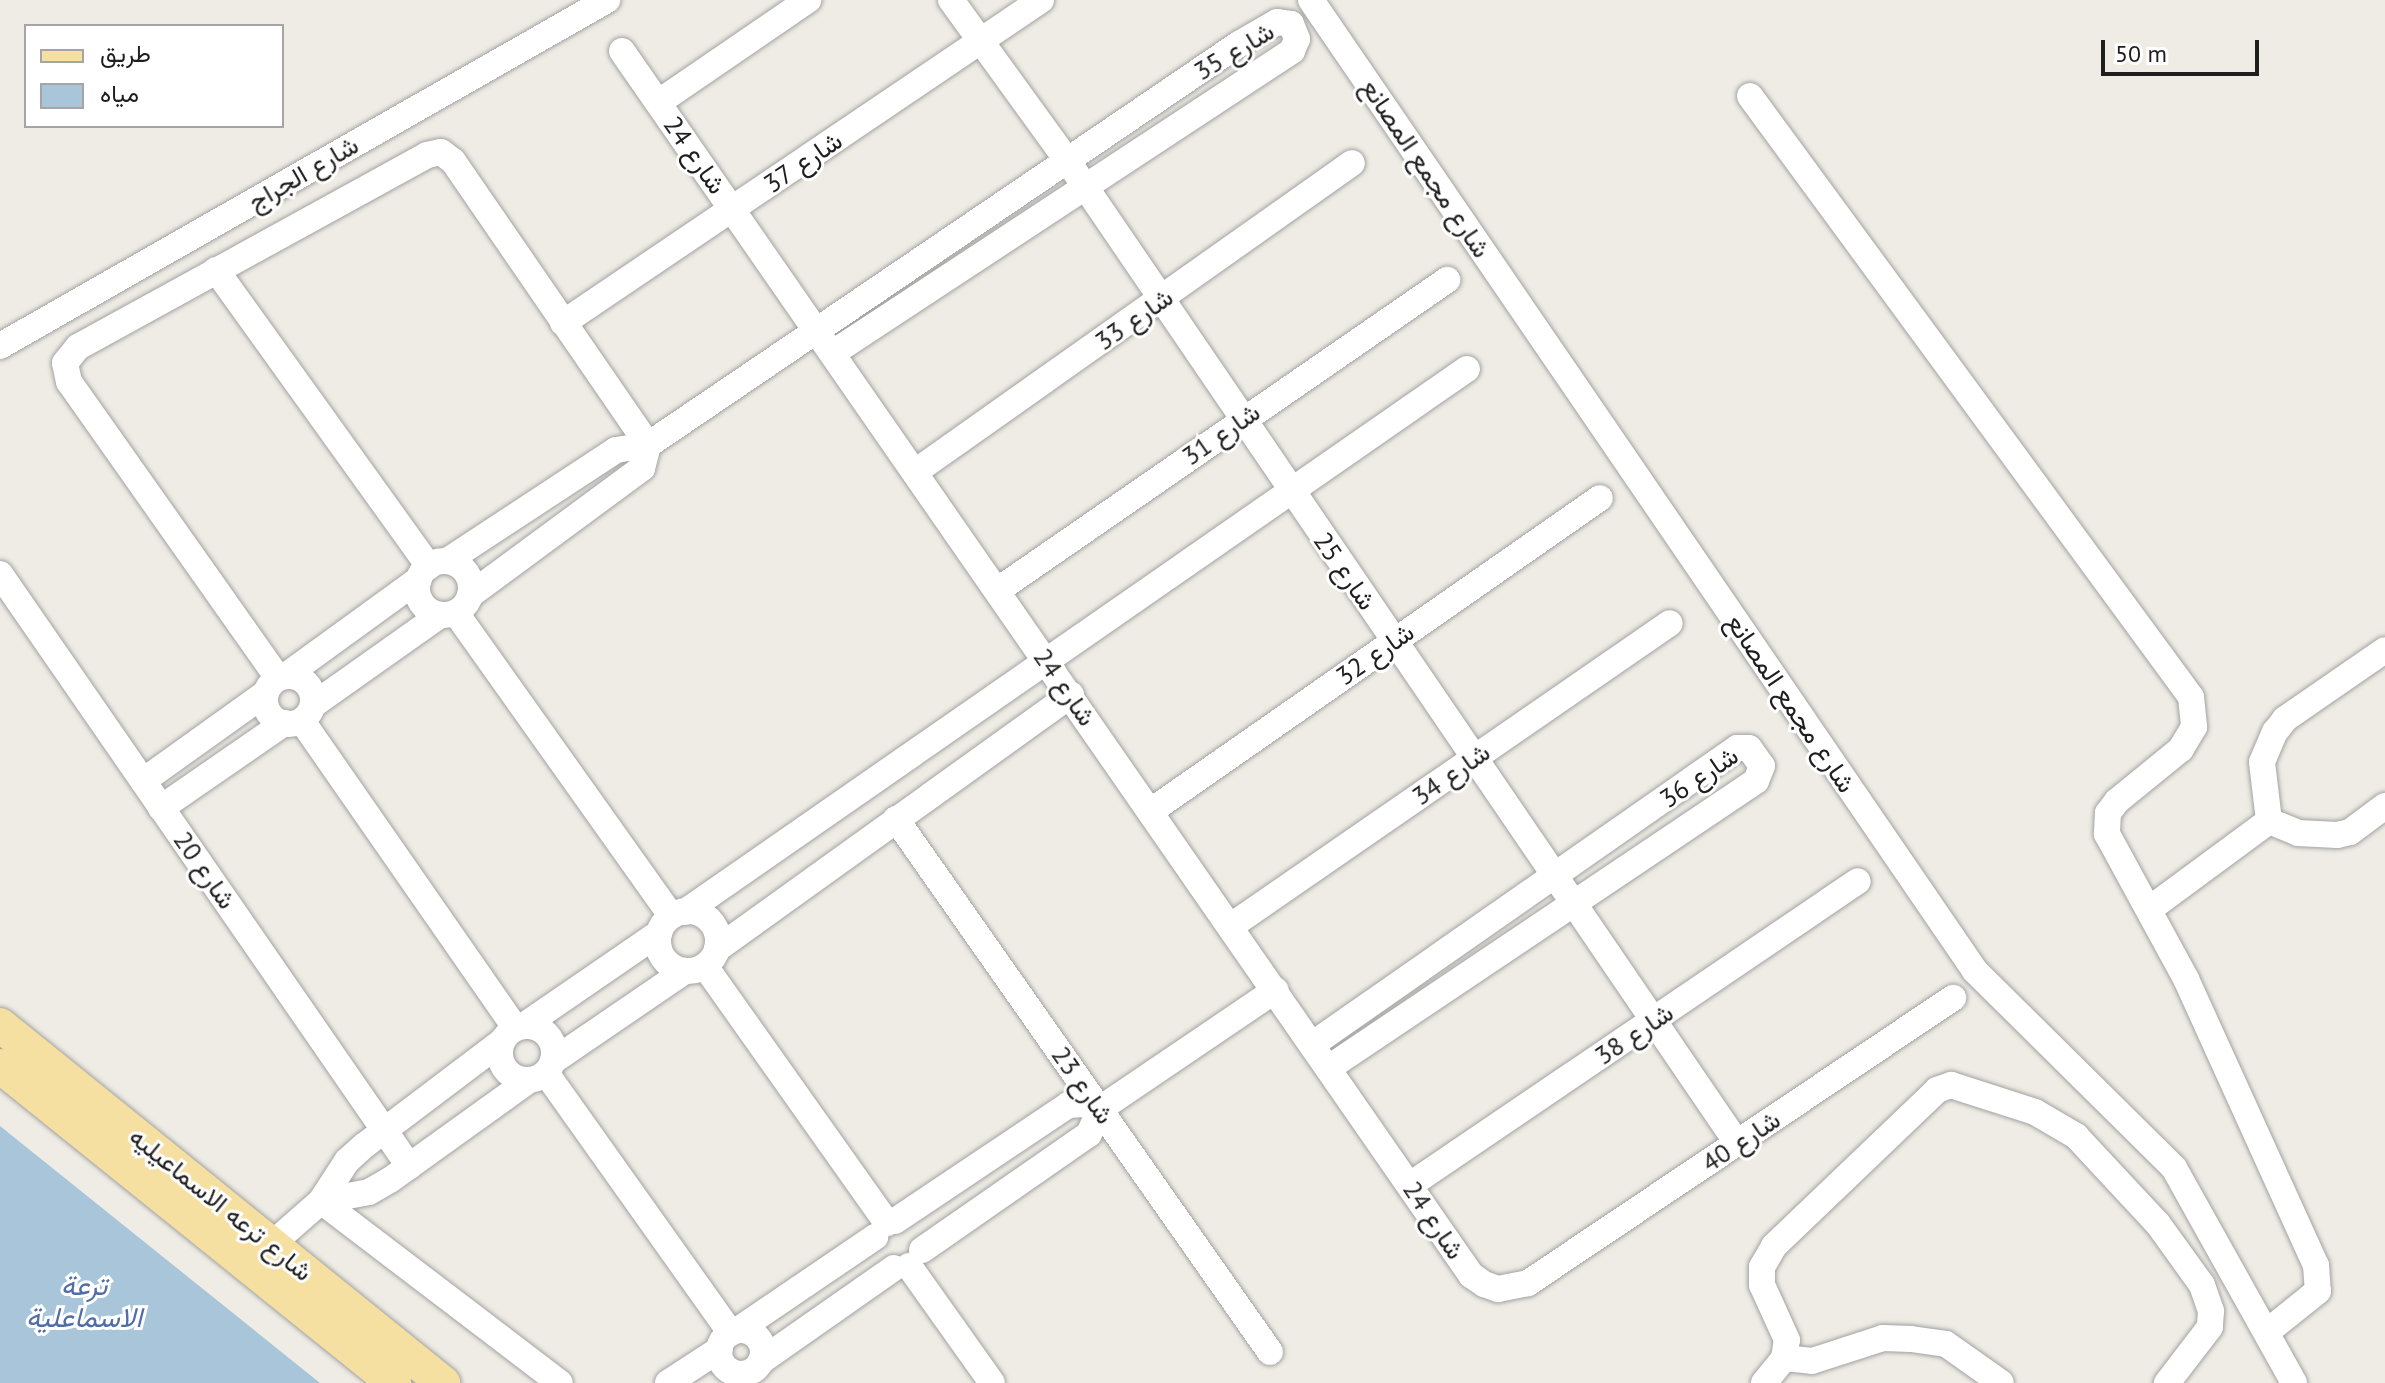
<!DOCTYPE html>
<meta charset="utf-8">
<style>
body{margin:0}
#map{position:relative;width:2385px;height:1383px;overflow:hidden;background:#eeece4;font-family:"PT Sans",Vazirmatn,sans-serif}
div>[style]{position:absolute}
.water>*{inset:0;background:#a8c5d9}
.roads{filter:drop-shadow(0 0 2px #a2a2a2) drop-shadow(0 0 2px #a2a2a2)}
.minor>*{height:26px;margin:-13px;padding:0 13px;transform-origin:13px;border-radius:13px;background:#fff}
.minor>.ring{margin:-13px;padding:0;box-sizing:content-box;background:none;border:26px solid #fff;border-radius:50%}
.major>*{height:34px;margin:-17px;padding:0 17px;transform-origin:17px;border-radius:17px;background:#f5e0a2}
span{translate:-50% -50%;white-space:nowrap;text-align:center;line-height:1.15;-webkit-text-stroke:6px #fff;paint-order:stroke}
.street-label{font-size:26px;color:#1e1e1e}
.water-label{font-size:28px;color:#516da7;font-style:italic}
.legend{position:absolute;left:24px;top:24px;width:260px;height:104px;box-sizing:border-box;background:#fff;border:2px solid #a5a5a5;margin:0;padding:10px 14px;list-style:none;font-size:24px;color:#1e1e1e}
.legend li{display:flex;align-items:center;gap:16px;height:40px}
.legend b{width:40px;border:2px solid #a5a5a5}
.scale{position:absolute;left:2101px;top:40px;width:158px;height:36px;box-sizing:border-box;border:4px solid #1e1e1e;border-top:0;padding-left:10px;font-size:24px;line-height:28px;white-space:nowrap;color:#1e1e1e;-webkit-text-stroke:6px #fff;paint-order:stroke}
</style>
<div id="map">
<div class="water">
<div style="clip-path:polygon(0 1126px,320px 1383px,0 1383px)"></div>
</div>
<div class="roads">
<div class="minor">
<div style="left:951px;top:0;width:198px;rotate:54.1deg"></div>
<div style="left:1067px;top:160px;width:1190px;rotate:55.72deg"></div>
<div style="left:1311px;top:0;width:1176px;rotate:55.63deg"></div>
<div style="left:1975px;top:971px;width:280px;rotate:44.7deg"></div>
<div style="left:2174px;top:1168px;width:246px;rotate:60.8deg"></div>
<div style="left:622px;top:51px;width:1490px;rotate:55.25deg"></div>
<div style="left:1471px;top:1275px;width:16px;rotate:35deg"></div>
<div style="left:1484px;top:1284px;width:15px;rotate:20deg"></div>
<div style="left:1498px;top:1289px;width:31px;rotate:-11deg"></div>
<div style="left:1528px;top:1283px;width:512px;rotate:-33.85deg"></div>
<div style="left:1750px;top:96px;width:745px;rotate:53.73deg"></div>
<div style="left:2191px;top:697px;width:30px;rotate:84deg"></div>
<div style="left:2194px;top:727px;width:26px;rotate:121deg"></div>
<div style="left:2181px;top:749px;width:82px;rotate:140.9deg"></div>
<div style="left:2117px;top:801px;width:15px;rotate:127deg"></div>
<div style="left:2108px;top:813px;width:21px;rotate:93deg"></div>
<div style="left:2107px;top:834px;width:165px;rotate:61.4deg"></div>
<div style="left:2186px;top:979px;width:314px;rotate:65.6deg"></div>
<div style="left:2316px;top:1265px;width:26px;rotate:86deg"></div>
<div style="left:2318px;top:1291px;width:65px;rotate:141.2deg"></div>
<div style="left:659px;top:102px;width:181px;rotate:-34.4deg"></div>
<div style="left:216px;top:270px;width:365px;rotate:54.3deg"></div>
<div style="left:563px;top:323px;width:577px;rotate:-34.05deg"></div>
<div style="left:0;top:346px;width:699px;rotate:-29.68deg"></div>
<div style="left:915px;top:472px;width:535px;rotate:-35.26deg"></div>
<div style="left:447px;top:561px;width:202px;rotate:-33.3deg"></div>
<div style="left:616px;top:450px;width:32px;rotate:-9deg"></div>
<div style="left:648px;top:445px;width:714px;rotate:-34.16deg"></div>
<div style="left:1239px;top:44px;width:44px;rotate:-30.1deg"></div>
<div style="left:1277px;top:22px;width:14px;rotate:8deg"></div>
<div style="left:1291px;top:24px;width:16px;rotate:68deg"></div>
<div style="left:1297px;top:39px;width:13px;rotate:113deg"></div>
<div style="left:1292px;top:51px;width:549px;rotate:146.66deg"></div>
<div class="ring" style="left:417px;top:561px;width:28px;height:28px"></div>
<div style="left:0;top:574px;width:720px;rotate:55.36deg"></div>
<div style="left:998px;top:590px;width:546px;rotate:-34.62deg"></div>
<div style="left:470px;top:595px;width:214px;rotate:-36.4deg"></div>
<div style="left:642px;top:468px;width:24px;rotate:-75deg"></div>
<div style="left:456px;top:613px;width:372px;rotate:54.6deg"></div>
<div style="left:287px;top:675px;width:163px;rotate:-36deg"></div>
<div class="ring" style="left:265px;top:676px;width:22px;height:22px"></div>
<div style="left:278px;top:678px;width:362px;rotate:-125.2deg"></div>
<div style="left:69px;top:382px;width:19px;rotate:-102deg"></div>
<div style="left:65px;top:363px;width:21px;rotate:-51deg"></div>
<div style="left:78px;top:347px;width:398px;rotate:-28.8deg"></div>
<div style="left:427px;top:155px;width:14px;rotate:-12deg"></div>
<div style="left:441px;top:152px;width:15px;rotate:37deg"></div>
<div style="left:453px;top:161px;width:345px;rotate:55.5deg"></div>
<div style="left:313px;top:705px;width:156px;rotate:-35.3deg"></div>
<div style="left:302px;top:721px;width:374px;rotate:55.2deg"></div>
<div style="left:143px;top:781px;width:151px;rotate:-35.6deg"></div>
<div style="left:161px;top:808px;width:150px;rotate:-34.6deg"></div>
<div style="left:1151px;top:811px;width:547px;rotate:-34.88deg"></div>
<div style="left:896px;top:819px;width:651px;rotate:54.94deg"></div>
<div style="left:2269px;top:821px;width:59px;rotate:-96.8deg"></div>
<div style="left:2262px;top:762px;width:33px;rotate:-67deg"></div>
<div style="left:2275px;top:732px;width:16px;rotate:-52deg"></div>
<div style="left:2285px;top:719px;width:121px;rotate:-34.6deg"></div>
<div style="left:2151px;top:908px;width:147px;rotate:-36.4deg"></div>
<div style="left:2269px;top:821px;width:31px;rotate:22deg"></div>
<div style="left:2298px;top:833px;width:39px;rotate:3deg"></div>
<div style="left:2337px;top:835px;width:13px;rotate:-13deg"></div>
<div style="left:2350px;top:832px;width:44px;rotate:-36.6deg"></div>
<div class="ring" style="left:658px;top:911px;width:34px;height:34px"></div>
<div style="left:685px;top:912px;width:952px;rotate:-34.78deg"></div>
<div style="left:1231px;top:926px;width:533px;rotate:-34.61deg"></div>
<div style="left:717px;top:949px;width:436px;rotate:-35.7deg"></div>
<div style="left:705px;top:966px;width:315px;rotate:54.7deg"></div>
<div style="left:525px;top:1025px;width:163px;rotate:-34.5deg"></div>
<div class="ring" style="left:500px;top:1026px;width:28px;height:28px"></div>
<div style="left:1313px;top:1044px;width:517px;rotate:-34.92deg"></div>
<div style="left:1737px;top:748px;width:12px"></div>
<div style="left:1749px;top:748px;width:22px;rotate:54deg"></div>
<div style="left:1762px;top:766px;width:16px;rotate:112deg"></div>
<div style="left:1756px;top:781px;width:513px;rotate:146.12deg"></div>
<div style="left:553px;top:1061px;width:160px;rotate:-34.3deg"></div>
<div style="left:546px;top:1073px;width:319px;rotate:54.6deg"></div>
<div style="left:1410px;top:1185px;width:541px;rotate:-34.16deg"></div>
<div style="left:321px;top:1201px;width:300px;rotate:37.3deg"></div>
<div style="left:321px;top:1201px;width:49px;rotate:-10.6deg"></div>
<div style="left:369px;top:1192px;width:24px;rotate:-30deg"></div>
<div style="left:390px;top:1180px;width:171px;rotate:-35.7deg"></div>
<div style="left:895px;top:1221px;width:208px;rotate:-33.8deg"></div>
<div style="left:1068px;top:1105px;width:22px;rotate:-3deg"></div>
<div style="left:1090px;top:1104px;width:11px;rotate:27deg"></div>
<div style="left:271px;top:1245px;width:67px;rotate:-41.3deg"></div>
<div style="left:321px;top:1201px;width:48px;rotate:-57deg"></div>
<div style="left:347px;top:1161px;width:24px;rotate:-42deg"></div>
<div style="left:365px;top:1145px;width:171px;rotate:-37.1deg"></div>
<div style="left:922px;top:1250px;width:203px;rotate:-34.8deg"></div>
<div style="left:1089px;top:1134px;width:27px;rotate:-66deg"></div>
<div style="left:1100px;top:1109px;width:212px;rotate:-34.1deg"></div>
<div style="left:909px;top:1266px;width:143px;rotate:54.6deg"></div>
<div style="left:738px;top:1330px;width:166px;rotate:-34.2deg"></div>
<div class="ring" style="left:719px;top:1330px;width:18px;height:18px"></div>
<div style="left:1784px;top:1358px;width:28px;rotate:6deg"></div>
<div style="left:1812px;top:1361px;width:75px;rotate:-17.9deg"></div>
<div style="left:1883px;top:1338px;width:28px;rotate:2deg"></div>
<div style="left:1911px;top:1339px;width:35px;rotate:8deg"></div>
<div style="left:1946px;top:1344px;width:67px;rotate:35.3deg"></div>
<div style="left:761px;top:1361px;width:162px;rotate:-35deg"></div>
<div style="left:668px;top:1383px;width:62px;rotate:-33.2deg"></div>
<div style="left:1764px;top:1383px;width:32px;rotate:-51deg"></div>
<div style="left:1784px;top:1358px;width:18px;rotate:-81deg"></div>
<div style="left:1787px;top:1340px;width:60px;rotate:-114.4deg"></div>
<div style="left:1762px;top:1285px;width:18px;rotate:-90deg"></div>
<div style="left:1762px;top:1267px;width:24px;rotate:-60deg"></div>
<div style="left:1774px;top:1246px;width:226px;rotate:-43.7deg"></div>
<div style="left:1937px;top:1090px;width:15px;rotate:-20deg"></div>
<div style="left:1951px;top:1085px;width:88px;rotate:17.8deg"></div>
<div style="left:2035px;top:1112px;width:48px;rotate:30.3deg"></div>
<div style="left:2076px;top:1136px;width:120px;rotate:47deg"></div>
<div style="left:2158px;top:1224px;width:75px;rotate:54.2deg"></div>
<div style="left:2202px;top:1285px;width:28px;rotate:71deg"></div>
<div style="left:2211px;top:1311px;width:16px;rotate:94deg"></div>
<div style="left:2210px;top:1327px;width:71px;rotate:127.5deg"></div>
</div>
<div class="major">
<div style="left:0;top:1025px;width:570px;rotate:38.94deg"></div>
<div style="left:0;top:1066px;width:506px;rotate:38.82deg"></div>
</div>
</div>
<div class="street-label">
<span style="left:1234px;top:51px;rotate:-31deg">شارع 35</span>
<span style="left:695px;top:155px;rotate:55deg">شارع 24</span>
<span style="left:803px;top:162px;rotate:-34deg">شارع 37</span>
<span style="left:1426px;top:168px;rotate:56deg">شارع مجمع المصانع</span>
<span style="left:303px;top:173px;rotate:-30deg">شارع الجراج</span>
<span style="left:1134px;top:319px;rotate:-35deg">شارع 33</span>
<span style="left:1221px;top:434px;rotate:-35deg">شارع 31</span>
<span style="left:1345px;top:571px;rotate:55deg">شارع 25</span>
<span style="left:1375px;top:654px;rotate:-35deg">شارع 32</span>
<span style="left:1065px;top:687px;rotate:55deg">شارع 24</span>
<span style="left:1791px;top:703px;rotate:56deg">شارع مجمع المصانع</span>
<span style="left:1451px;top:774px;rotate:-35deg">شارع 34</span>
<span style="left:1699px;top:777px;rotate:-34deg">شارع 36</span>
<span style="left:205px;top:870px;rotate:55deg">شارع 20</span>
<span style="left:1634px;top:1034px;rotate:-34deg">شارع 38</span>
<span style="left:1083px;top:1085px;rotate:55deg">شارع 23</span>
<span style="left:1741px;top:1141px;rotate:-34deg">شارع 40</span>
<span style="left:221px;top:1204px;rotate:39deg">شارع ترعه الاسماعيليه</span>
<span style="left:1434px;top:1220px;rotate:56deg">شارع 24</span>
</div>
<div class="water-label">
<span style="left:84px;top:1301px">ترعة<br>الاسماعلية</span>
</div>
<ul class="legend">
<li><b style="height:10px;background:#f5e0a2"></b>طريق</li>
<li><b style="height:22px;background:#a8c5d9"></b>مياه</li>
</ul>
<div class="scale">50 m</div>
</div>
